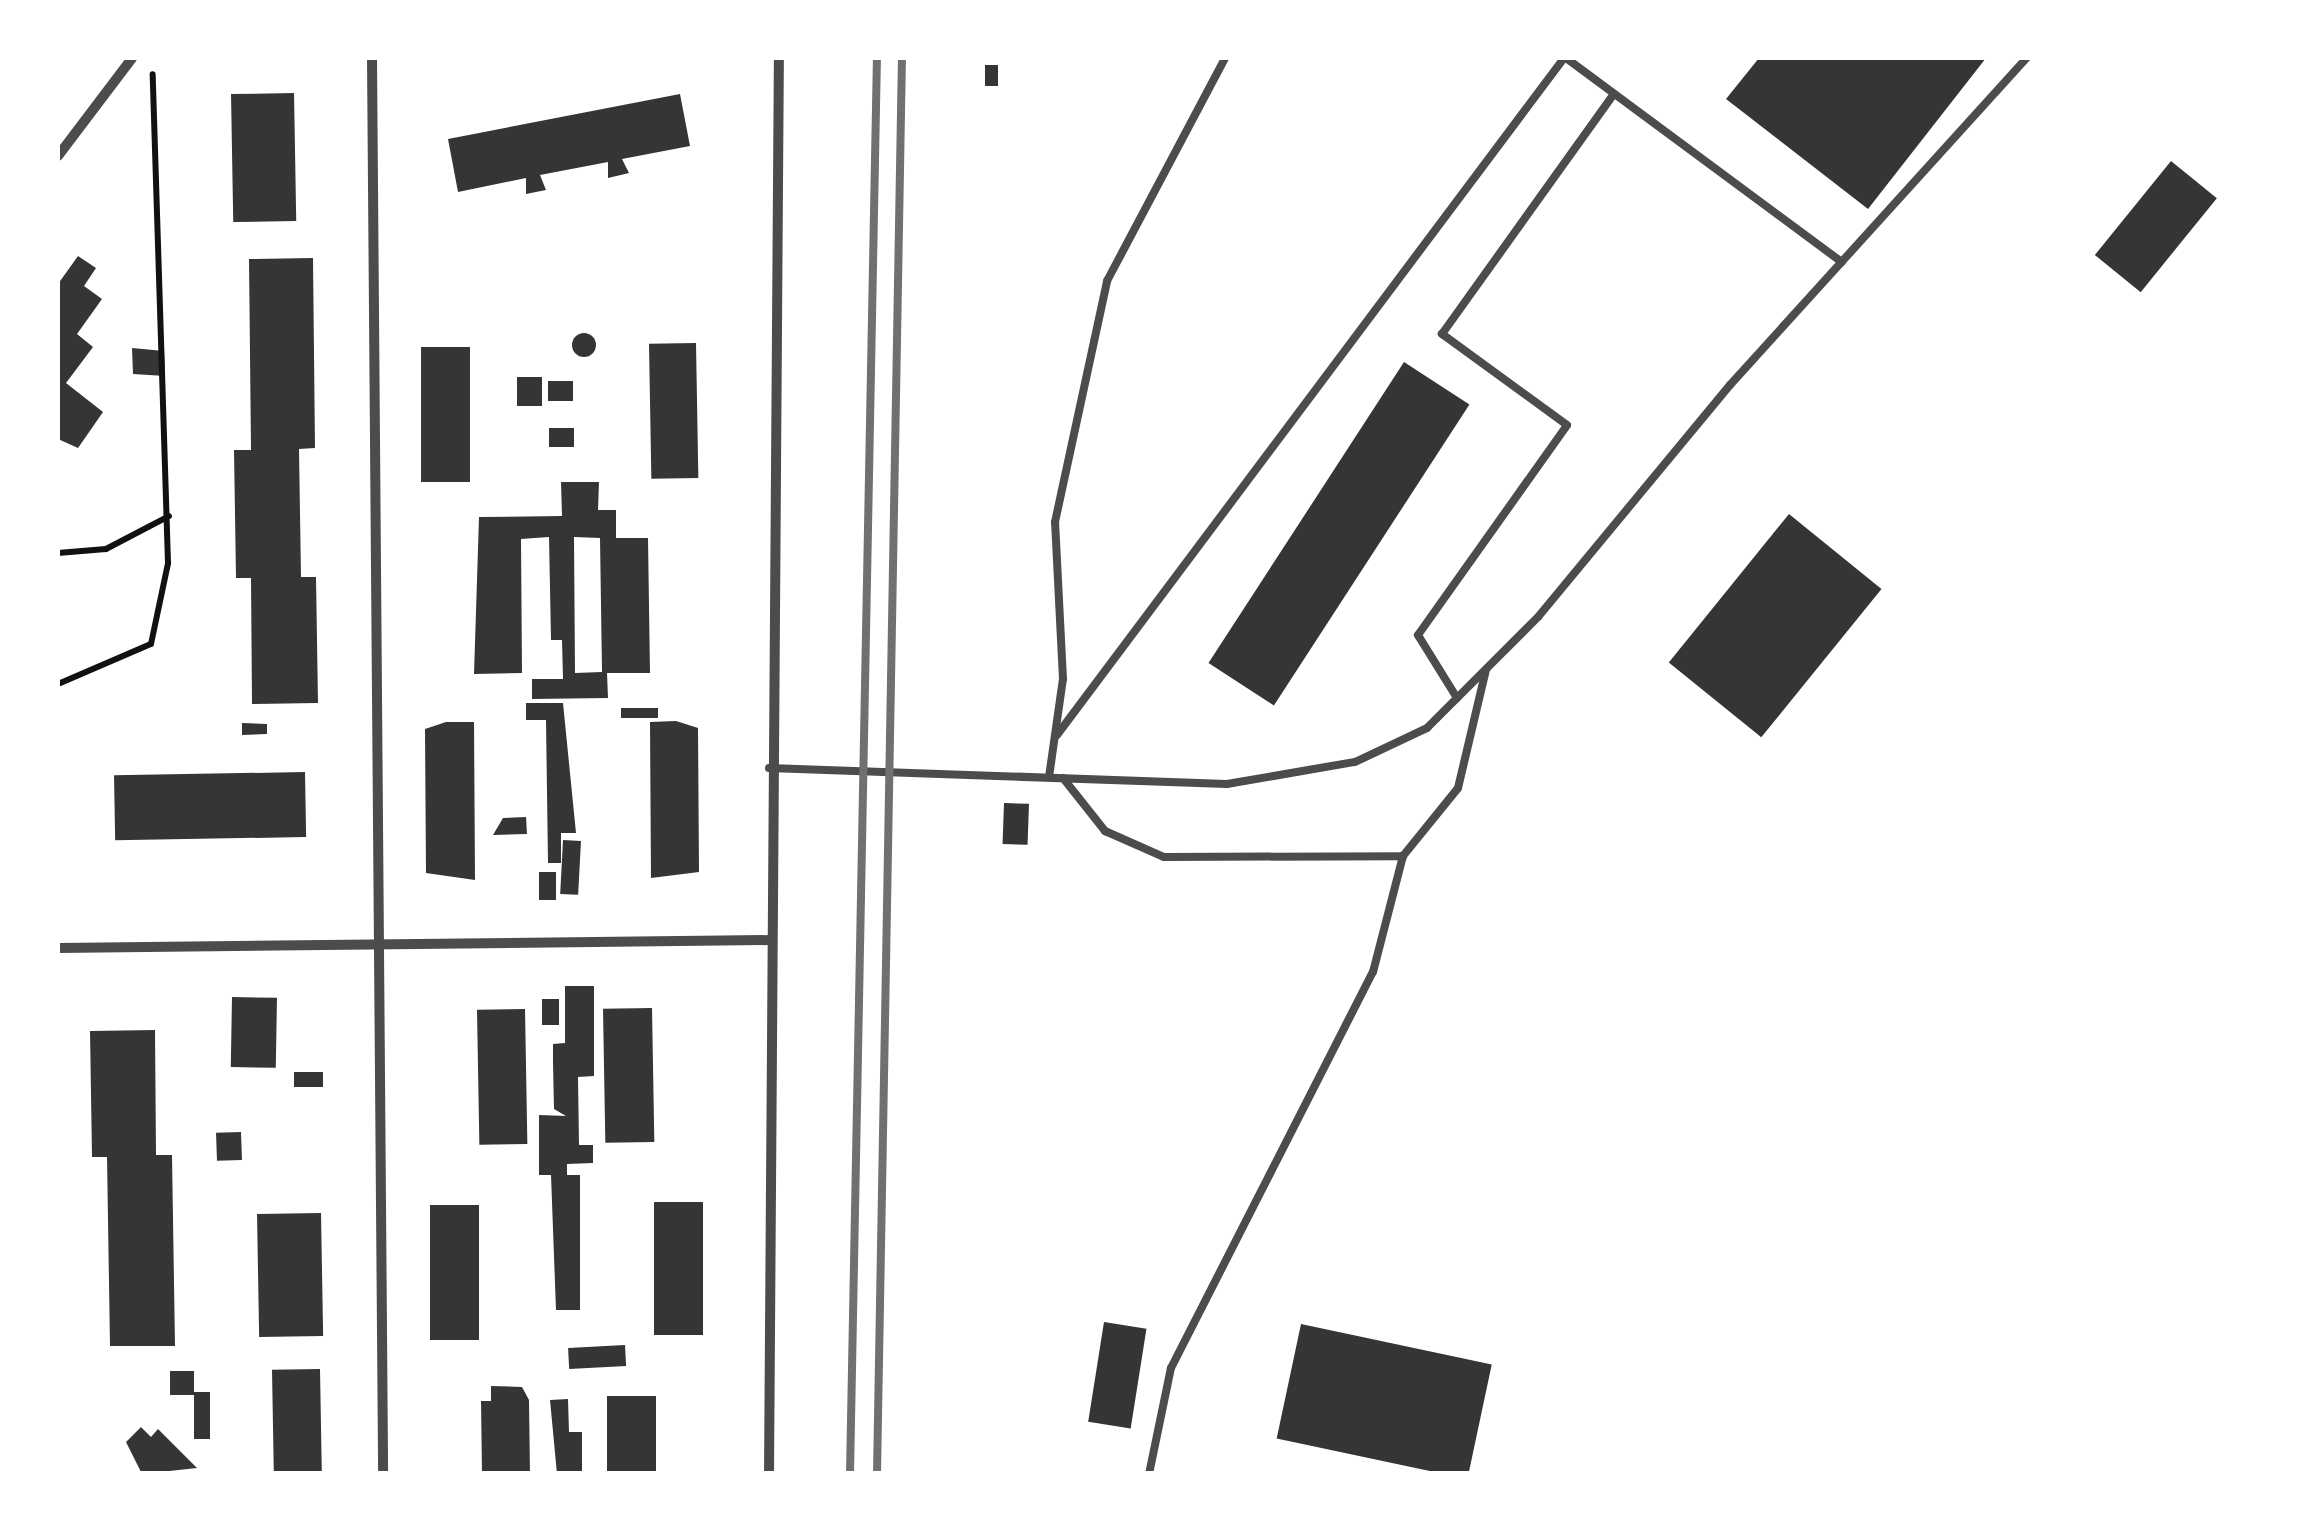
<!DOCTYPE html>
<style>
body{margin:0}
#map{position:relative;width:2310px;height:1531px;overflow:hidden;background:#fff;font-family:"PT Sans Narrow",sans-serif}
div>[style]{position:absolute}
.building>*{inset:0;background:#353535;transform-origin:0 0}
.round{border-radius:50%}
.path>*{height:6px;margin:-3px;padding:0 3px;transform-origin:3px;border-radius:3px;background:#111}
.service>*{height:8px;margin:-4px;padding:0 4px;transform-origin:4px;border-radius:4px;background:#4c4c4c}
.minor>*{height:10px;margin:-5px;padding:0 5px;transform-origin:5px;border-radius:5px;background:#4c4c4c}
.rail>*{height:8px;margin:-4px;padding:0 4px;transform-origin:4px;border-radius:4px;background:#707070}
span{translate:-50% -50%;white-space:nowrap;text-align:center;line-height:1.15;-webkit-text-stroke:8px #fff;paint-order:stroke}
.frame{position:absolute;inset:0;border:60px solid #fff;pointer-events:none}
</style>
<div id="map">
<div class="building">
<div style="clip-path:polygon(1759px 58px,1986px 58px,1868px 209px,1726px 99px)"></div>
<div style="left:985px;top:65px;width:13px;height:21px"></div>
<div style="left:294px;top:93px;width:128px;height:63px;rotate:89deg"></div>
<div style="clip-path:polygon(680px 94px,690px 146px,622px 159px,629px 173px,608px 178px,608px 162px,540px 175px,546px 190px,526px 194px,526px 178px,458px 192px,448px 139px)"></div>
<div style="left:2171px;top:161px;width:59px;height:121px;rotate:39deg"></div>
<div style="clip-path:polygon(78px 256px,96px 268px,84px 286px,102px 299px,77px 334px,93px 347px,66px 383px,103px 412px,78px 448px,58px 439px,58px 284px)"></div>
<div style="clip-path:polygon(313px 258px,315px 448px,299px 449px,301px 577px,316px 577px,318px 703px,252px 704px,251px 578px,236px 578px,234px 450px,251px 450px,249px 259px)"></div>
<div class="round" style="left:572px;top:333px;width:24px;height:24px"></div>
<div style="left:696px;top:343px;width:135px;height:47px;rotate:89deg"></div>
<div style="left:421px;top:347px;width:49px;height:135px"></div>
<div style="clip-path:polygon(132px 348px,164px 351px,165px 376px,133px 374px)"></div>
<div style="left:1404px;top:362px;width:78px;height:359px;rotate:33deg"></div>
<div style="left:542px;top:377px;width:29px;height:25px;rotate:90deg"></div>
<div style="left:573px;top:381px;width:20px;height:25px;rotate:90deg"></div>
<div style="left:549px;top:428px;width:25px;height:19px"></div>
<div style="clip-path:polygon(evenodd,561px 482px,599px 482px,598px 510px,616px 510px,616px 538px,648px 538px,650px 673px,607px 673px,608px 698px,532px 699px,532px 679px,563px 679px,562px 640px,551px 640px,549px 537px,521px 539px,522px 673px,474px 674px,479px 517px,562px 516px,561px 482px,574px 537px,600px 538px,602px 672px,575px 673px,574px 537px)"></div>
<div style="left:1789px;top:514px;width:119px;height:191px;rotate:39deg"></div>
<div style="clip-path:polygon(526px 703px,563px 703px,576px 833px,561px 833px,561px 863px,548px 863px,546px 720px,526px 720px)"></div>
<div style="left:621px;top:708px;width:37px;height:10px"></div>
<div style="clip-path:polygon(676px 721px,698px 728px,699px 872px,651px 878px,650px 722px)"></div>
<div style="clip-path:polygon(446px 722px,474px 722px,475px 880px,426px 873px,425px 729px)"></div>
<div style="clip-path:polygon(242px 723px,267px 724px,267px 734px,242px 735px)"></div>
<div style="left:305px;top:772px;width:65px;height:191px;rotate:89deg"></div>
<div style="left:1004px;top:803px;width:25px;height:41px;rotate:2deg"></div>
<div style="clip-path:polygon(526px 817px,527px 834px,493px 835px,503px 818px)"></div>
<div style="left:563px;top:840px;width:18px;height:54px;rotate:3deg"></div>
<div style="left:539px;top:872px;width:17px;height:28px"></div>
<div style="clip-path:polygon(565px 986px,594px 986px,594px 1076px,578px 1077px,579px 1145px,593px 1145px,593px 1163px,567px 1164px,567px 1175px,580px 1175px,580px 1310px,556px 1310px,551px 1175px,539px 1175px,539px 1115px,566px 1116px,554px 1109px,553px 1063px,553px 1044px,565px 1043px)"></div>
<div style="left:232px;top:997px;width:45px;height:70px;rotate:1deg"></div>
<div style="left:542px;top:999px;width:17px;height:26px"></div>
<div style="left:652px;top:1008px;width:134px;height:49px;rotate:89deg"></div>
<div style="left:525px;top:1009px;width:135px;height:48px;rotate:89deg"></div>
<div style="clip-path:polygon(155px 1030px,156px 1155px,172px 1155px,175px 1346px,110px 1346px,107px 1157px,92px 1157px,90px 1031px)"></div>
<div style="left:294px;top:1072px;width:29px;height:15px"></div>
<div style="left:241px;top:1132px;width:28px;height:25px;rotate:88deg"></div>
<div style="left:703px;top:1202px;width:133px;height:49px;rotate:90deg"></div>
<div style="left:430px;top:1205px;width:49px;height:135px"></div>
<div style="left:321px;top:1213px;width:123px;height:64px;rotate:89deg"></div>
<div style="left:1104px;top:1322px;width:43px;height:101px;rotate:9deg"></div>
<div style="left:1301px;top:1324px;width:195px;height:117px;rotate:12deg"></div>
<div style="left:625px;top:1345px;width:21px;height:57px;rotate:87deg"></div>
<div style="left:320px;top:1369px;width:105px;height:48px;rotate:89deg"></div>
<div style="left:170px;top:1371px;width:24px;height:24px"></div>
<div style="clip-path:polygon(491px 1386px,522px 1387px,529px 1400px,530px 1474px,482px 1474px,481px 1401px,491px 1401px)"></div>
<div style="left:194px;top:1392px;width:16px;height:47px"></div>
<div style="left:656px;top:1396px;width:78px;height:49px;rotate:90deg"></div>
<div style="clip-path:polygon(568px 1399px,569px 1432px,582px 1432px,582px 1474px,557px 1474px,550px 1400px)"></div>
<div style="clip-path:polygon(141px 1427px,151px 1437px,158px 1429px,197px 1468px,142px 1474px,126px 1442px)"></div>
</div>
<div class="path">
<div style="left:58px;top:553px;width:48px;rotate:-4.8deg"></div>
<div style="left:106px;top:549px;width:71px;rotate:-27.6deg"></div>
<div style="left:58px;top:684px;width:101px;rotate:-23.3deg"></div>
<div style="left:151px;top:644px;width:83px;rotate:-78.1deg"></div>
<div style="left:168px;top:563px;width:489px;rotate:-91.8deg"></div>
</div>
<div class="service">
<div style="left:1566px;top:58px;width:343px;rotate:36.5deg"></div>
<div style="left:1457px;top:698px;width:74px;rotate:-121.8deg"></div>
<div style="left:1418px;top:635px;width:257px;rotate:-54.6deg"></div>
<div style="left:1567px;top:425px;width:155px;rotate:-143.9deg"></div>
<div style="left:1442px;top:334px;width:295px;rotate:-54.4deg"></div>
<div style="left:1057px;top:735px;width:846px;rotate:-53.17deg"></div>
<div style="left:769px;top:768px;width:458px;rotate:2deg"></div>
<div style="left:1227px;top:784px;width:130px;rotate:-9.8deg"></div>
<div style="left:1355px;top:762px;width:80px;rotate:-25.3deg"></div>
<div style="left:1427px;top:728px;width:157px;rotate:-45deg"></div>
<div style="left:1538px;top:617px;width:301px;rotate:-50.4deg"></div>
<div style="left:1730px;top:385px;width:442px;rotate:-47.8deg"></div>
<div style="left:1049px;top:777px;width:99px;rotate:-81.9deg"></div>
<div style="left:1063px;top:679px;width:157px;rotate:-92.9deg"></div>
<div style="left:1055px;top:522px;width:247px;rotate:-77.8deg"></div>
<div style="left:1107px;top:281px;width:252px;rotate:-62.1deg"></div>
<div style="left:1063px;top:778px;width:68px;rotate:51.6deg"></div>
<div style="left:1105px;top:831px;width:64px;rotate:23.8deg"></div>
<div style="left:1164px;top:857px;width:239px;rotate:-0.2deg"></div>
<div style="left:1149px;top:1474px;width:108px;rotate:-78.3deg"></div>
<div style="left:1171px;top:1368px;width:445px;rotate:-63deg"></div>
<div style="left:1373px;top:972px;width:120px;rotate:-75.5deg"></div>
<div style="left:1403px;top:856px;width:87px;rotate:-51deg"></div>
<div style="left:1458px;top:788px;width:121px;rotate:-76.7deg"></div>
</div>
<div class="minor">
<div style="left:372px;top:58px;width:1416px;rotate:89.55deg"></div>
<div style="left:58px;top:156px;width:123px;rotate:-52.9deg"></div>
<div style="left:58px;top:948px;width:712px;rotate:-0.64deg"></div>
<div style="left:769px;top:1474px;width:1416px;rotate:-89.6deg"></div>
</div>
<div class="rail">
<div style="left:850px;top:1474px;width:1416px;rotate:-88.91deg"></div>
<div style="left:877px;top:1474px;width:1416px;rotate:-88.99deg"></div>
</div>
<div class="frame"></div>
</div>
